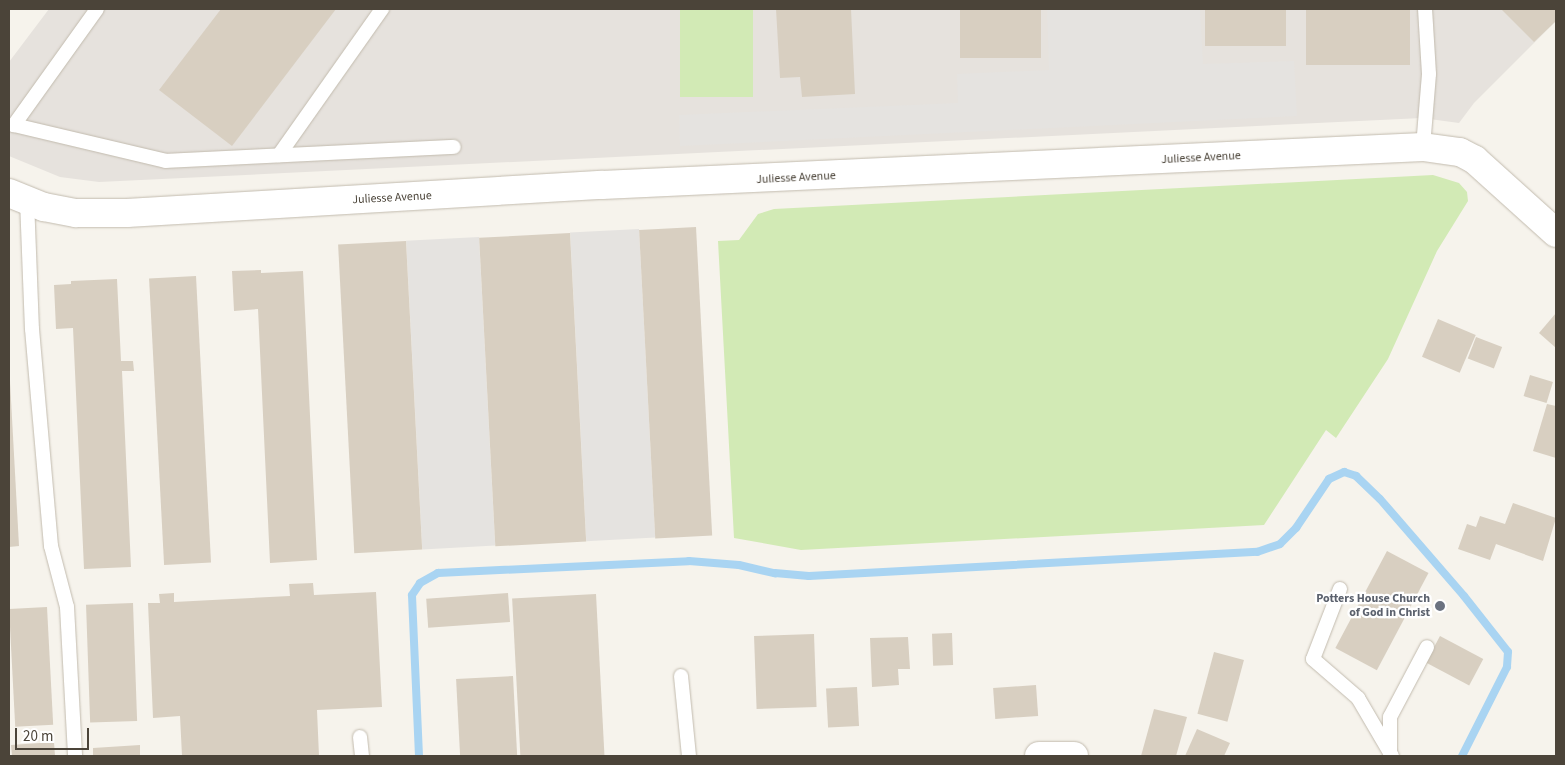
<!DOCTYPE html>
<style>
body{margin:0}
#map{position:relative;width:1565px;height:765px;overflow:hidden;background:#f6f3ec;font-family:"Source Sans 3",sans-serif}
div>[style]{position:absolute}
.industrial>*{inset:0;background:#e6e2dd}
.green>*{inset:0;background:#d2eab5;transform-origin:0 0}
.parking>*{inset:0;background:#e5e3e0;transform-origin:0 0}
.stream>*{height:8px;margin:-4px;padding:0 4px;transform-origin:4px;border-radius:4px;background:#a9d4f2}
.building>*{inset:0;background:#d8cfc1;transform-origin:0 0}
.roads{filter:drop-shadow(0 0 1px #c2bbae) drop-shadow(0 0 1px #c2bbae)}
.lane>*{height:14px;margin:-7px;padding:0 7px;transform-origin:7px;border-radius:7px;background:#fff}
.street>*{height:28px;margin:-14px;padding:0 14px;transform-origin:14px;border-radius:14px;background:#fff}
.dots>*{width:14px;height:14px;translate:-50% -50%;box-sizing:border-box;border:2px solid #fff;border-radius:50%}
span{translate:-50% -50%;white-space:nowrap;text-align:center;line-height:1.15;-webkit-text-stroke:4.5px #fff;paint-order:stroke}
.street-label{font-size:12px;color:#4b4439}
.worship-label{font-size:12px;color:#5b616d;font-weight:700}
.right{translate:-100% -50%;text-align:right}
.frame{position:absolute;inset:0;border:10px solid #4b4439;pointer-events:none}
.scale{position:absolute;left:15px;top:728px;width:74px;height:22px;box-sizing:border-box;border:2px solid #4b4439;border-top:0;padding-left:6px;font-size:15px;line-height:18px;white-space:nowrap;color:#4b4439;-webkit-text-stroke:4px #fff;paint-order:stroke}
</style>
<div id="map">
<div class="industrial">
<div style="clip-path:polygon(49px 9px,1556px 9px,1556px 21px,1474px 103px,1459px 123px,1422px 118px,99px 182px,60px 177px,9px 156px,9px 62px)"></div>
</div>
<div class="green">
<div style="left:680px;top:9px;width:73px;height:88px"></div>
<div style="clip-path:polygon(1433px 175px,1459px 183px,1467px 192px,1468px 201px,1437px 251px,1388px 359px,1336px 438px,1326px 430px,1264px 525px,801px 550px,734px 538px,718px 241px,739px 240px,758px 214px,774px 209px)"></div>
</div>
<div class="parking">
<div style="clip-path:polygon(1047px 9px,1200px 9px,1203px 64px,1294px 61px,1297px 116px,680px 146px,679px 115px,958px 103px,957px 74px,1049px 70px)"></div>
<div style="left:639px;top:229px;width:309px;height:69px;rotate:87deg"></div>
<div style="left:479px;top:237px;width:309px;height:73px;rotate:87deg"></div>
</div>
<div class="stream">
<div style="left:419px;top:756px;width:161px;rotate:-92.5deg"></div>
<div style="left:412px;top:595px;width:14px;rotate:-56deg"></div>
<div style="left:420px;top:583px;width:21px;rotate:-29deg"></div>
<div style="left:438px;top:573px;width:251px;rotate:-2.7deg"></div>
<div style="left:689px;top:561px;width:50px;rotate:4.6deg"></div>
<div style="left:739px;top:565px;width:37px;rotate:13deg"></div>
<div style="left:775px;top:573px;width:34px;rotate:5deg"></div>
<div style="left:809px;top:576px;width:449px;rotate:-3.1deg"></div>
<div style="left:1257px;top:552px;width:24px;rotate:-19deg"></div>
<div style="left:1280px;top:544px;width:23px;rotate:-45deg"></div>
<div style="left:1296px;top:528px;width:59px;rotate:-56deg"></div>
<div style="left:1329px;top:479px;width:17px;rotate:-25deg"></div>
<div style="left:1344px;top:472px;width:13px;rotate:18deg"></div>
<div style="left:1356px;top:476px;width:33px;rotate:44deg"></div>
<div style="left:1380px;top:499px;width:128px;rotate:49.1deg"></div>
<div style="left:1464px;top:596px;width:71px;rotate:51.8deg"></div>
<div style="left:1508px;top:652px;width:15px;rotate:94deg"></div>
<div style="left:1507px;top:667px;width:100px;rotate:116.8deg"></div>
</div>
<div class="building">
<div style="clip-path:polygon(221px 9px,336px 9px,232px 146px,159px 90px)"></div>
<div style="clip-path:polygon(776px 9px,851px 9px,855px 94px,802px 97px,800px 77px,780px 78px)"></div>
<div style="left:960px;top:9px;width:81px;height:49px"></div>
<div style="left:1205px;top:9px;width:81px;height:37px"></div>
<div style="left:1306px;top:9px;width:104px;height:56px"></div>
<div style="clip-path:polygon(1501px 9px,1556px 9px,1556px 21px,1534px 42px)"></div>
<div style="left:696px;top:227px;width:309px;height:57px;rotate:87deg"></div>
<div style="left:570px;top:233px;width:309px;height:91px;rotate:87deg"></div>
<div style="left:406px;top:241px;width:309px;height:68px;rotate:87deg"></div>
<div style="clip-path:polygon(261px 270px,261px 273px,303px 271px,317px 560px,270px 563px,258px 309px,234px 311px,232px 271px)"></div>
<div style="left:196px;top:276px;width:287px;height:47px;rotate:87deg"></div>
<div style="clip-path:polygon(117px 279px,121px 361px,133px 361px,134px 371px,122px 371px,131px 567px,84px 569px,73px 328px,56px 329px,54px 285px,71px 284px,71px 281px)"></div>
<div style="clip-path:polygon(1556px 313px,1556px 348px,1539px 333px)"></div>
<div style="left:1438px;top:319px;width:41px;height:41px;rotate:23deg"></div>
<div style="left:1476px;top:337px;width:28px;height:23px;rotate:21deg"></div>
<div style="clip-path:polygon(9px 363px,19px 546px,9px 547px)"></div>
<div style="left:1530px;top:375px;width:24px;height:22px;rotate:17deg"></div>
<div style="clip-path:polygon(1547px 404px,1556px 406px,1556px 458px,1533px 451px)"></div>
<div style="clip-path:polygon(1513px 503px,1556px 518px,1543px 561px,1496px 544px,1490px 560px,1458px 549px,1467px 524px,1476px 527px,1480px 516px,1505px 524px)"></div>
<div style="left:1387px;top:551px;width:47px;height:110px;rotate:28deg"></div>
<div style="clip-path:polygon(313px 583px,314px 595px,376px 592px,382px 707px,317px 710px,319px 756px,182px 756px,180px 716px,153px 718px,148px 603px,160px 603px,159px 594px,174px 593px,174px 602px,290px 596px,289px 584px)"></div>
<div style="left:508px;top:593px;width:29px;height:82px;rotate:86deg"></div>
<div style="left:596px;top:594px;width:162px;height:84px;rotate:87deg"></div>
<div style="left:133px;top:603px;width:118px;height:47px;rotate:88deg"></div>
<div style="left:47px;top:607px;width:118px;height:38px;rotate:87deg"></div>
<div style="left:952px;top:633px;width:32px;height:20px;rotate:88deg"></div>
<div style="left:814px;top:634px;width:73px;height:60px;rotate:88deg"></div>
<div style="left:1440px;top:636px;width:49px;height:30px;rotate:28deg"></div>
<div style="clip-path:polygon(908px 637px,910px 669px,898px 669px,899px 685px,872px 687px,870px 638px)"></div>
<div style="left:1214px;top:652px;width:31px;height:64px;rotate:15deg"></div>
<div style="left:513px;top:676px;width:80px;height:57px;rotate:87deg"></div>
<div style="left:1036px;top:685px;width:31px;height:43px;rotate:86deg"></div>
<div style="left:857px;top:687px;width:39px;height:31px;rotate:87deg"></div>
<div style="clip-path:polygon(1154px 709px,1187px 717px,1176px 756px,1141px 756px)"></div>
<div style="clip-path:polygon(1197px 729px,1230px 743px,1224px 756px,1185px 756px)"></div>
<div style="clip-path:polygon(54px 742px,55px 756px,12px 756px,11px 745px)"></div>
<div style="clip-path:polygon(140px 745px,140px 756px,93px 756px,93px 748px)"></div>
</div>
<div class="roads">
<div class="lane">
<div style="left:97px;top:9px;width:143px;rotate:125.6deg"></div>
<div style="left:14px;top:125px;width:156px;rotate:13.3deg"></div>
<div style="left:166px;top:161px;width:288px;rotate:-2.8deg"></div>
<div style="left:1423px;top:147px;width:73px;rotate:-85.3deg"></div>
<div style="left:1429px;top:74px;width:65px;rotate:-93.5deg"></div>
<div style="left:279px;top:155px;width:179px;rotate:-54.8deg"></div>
<div style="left:27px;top:200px;width:129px;rotate:87.8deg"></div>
<div style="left:32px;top:329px;width:218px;rotate:85deg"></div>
<div style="left:51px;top:546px;width:63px;rotate:75.3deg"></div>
<div style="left:67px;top:607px;width:149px;rotate:86.9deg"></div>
<div style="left:1340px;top:589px;width:75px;rotate:111.1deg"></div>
<div style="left:1313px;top:659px;width:60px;rotate:40.9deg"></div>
<div style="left:1358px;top:698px;width:67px;rotate:59.6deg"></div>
<div style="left:681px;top:676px;width:80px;rotate:84.3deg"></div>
<div style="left:360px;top:737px;width:19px;rotate:84deg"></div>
<div style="left:1390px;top:753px;width:36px;rotate:-90deg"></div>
<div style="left:1390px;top:717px;width:79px;rotate:-62.1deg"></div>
</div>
<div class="street">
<div style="left:9px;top:193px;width:38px;rotate:22deg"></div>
<div style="left:44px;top:207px;width:33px;rotate:11deg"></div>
<div style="left:76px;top:213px;width:51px"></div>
<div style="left:127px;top:213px;width:476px;rotate:-3.4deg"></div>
<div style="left:602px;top:185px;width:822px;rotate:-2.65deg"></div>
<div style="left:1423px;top:147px;width:37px;rotate:8deg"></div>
<div style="left:1460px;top:152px;width:17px;rotate:28deg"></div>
<div style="left:1475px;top:160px;width:109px;rotate:42deg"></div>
<div style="left:1039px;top:756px;width:35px"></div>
</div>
</div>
<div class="dots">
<div style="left:1440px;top:606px;background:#6b7280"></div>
</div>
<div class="street-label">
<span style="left:1201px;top:158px;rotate:-3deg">Juliesse Avenue</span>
<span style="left:796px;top:178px;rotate:-3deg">Juliesse Avenue</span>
<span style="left:392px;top:198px;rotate:-3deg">Juliesse Avenue</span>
</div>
<div class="worship-label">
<span class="right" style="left:1430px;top:606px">Potters House Church<br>of God in Christ</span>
</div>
<div class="frame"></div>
<div class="scale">20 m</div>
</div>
